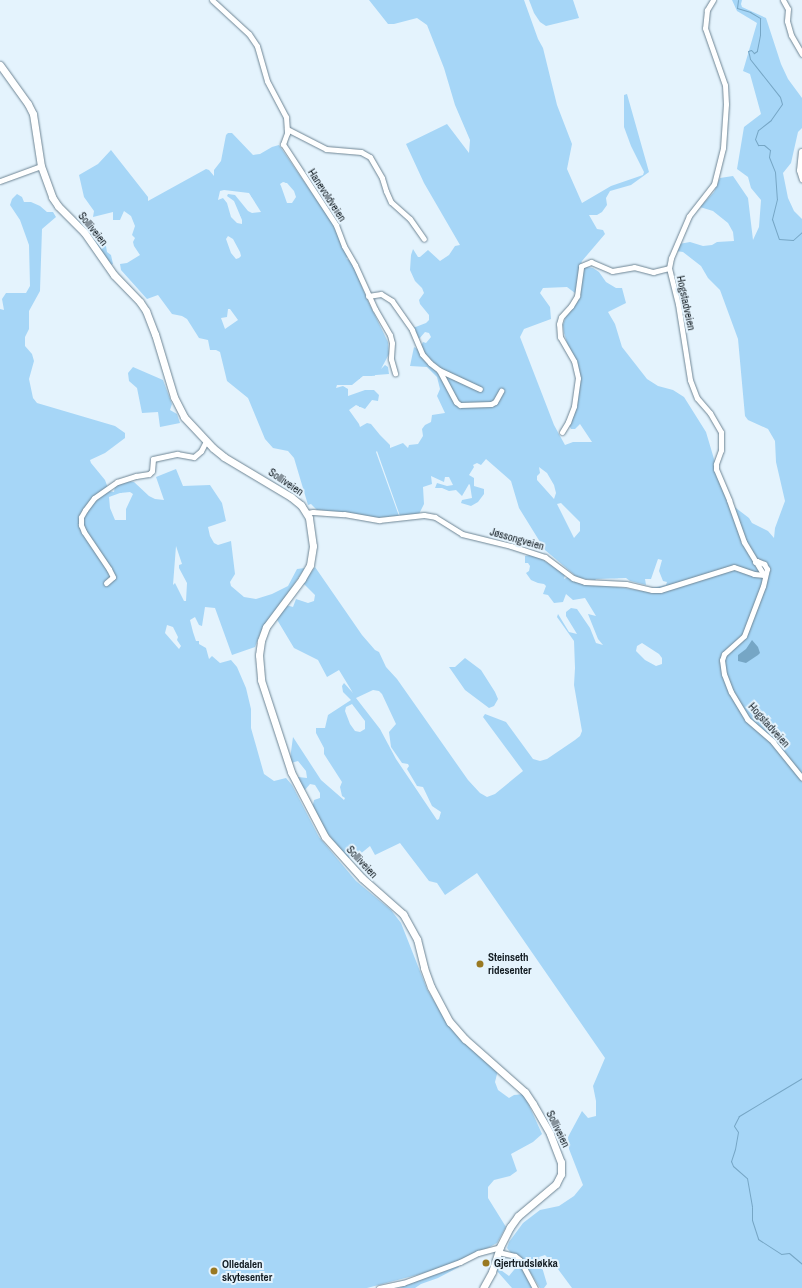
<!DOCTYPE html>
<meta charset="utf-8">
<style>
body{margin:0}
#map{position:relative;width:802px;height:1288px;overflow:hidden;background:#e4f3fd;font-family:"Archivo Narrow",sans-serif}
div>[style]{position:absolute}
.green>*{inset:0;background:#a6d6f7}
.water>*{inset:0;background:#76a6c5}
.stream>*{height:1px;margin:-0.5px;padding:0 0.5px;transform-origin:0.5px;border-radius:0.5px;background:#76a6c5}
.roads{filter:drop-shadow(0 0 1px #6e8594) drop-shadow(0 0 1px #6e8594)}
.street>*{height:5px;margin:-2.5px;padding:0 2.5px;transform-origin:2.5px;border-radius:2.5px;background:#fff}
.secondary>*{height:7px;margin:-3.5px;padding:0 3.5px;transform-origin:3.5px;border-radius:3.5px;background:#fff}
.dots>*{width:11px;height:11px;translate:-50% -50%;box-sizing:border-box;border:2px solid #e4f3fd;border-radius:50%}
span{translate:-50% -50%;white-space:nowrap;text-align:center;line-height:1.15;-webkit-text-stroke:4px #e4f3fd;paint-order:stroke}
.street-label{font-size:11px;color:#131c22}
.poi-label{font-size:11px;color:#131c22;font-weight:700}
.left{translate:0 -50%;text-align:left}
</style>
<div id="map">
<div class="green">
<div style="clip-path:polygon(evenodd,369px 0,524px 0,538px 39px,543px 48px,557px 105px,572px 144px,567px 169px,582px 203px,611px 186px,643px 175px,644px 172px,631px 146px,624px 127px,624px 95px,627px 94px,649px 172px,631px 185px,610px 191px,606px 198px,607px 205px,602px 212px,597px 215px,589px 215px,597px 229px,603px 230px,605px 234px,582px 261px,580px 267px,583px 269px,587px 267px,593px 268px,599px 272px,606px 282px,616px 288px,622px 288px,626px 303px,608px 312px,615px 324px,622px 347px,647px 379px,658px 386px,673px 390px,684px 397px,706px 432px,714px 459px,732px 505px,749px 518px,752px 523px,768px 531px,774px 538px,775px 528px,785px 501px,776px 462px,775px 441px,768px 429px,748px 420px,745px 416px,738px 339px,720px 290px,708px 278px,701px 266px,683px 252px,676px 251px,679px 244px,690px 242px,703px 246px,712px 245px,717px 242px,734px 241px,733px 232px,728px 223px,713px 211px,700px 207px,714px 192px,720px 178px,733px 176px,748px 198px,753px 240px,759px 227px,761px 200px,751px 188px,748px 177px,737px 169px,744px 127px,761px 114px,750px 74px,743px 71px,757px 23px,737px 11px,732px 0,742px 0,741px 4px,742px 7px,766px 18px,781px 64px,788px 79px,802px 98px,802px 128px,798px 132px,791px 163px,783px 173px,788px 198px,794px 211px,802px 219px,802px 1288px,572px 1288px,555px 1265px,545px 1255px,539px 1257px,547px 1284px,544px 1288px,540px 1288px,520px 1256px,511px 1253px,507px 1248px,509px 1242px,523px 1223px,540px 1210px,559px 1206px,574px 1196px,583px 1185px,569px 1149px,568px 1137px,582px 1111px,588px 1118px,596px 1116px,596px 1101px,593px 1086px,605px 1058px,477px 873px,445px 895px,437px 883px,429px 881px,400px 843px,375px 855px,370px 846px,359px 855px,354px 855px,347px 859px,316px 818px,312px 809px,314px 800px,320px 798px,320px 793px,315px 785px,310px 784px,304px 791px,297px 779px,298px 777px,307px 778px,306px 771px,298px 761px,291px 763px,290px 759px,293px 737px,321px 780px,344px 800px,345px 798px,342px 796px,340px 787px,342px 782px,324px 754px,324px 748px,316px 733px,316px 728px,325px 728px,328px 715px,351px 700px,343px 692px,342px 686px,344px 683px,353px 693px,339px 670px,327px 677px,318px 660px,294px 648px,276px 618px,286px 605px,293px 607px,296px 599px,308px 603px,314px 601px,315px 595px,303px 583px,315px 567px,362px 635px,375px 650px,379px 652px,386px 667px,397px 679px,468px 780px,480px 793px,487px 797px,495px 794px,523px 771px,483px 717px,485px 714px,506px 722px,533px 759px,540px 761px,547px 759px,575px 740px,580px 736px,582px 731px,574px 685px,575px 668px,574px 641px,557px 617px,558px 614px,569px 632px,577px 634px,566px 616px,566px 612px,571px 608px,577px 609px,590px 628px,596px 643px,603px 645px,598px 639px,588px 614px,596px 616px,585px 598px,573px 600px,566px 594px,563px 602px,554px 603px,548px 595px,543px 594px,546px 586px,544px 584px,538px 583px,531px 580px,526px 573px,529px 571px,530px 566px,528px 563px,525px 563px,525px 556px,530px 555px,540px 558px,565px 574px,564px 579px,568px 577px,585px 585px,592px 584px,625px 588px,642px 591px,657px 592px,689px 583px,659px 588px,652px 588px,666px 585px,667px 582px,663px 581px,659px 571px,662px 560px,658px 559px,651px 579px,645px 579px,646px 585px,630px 581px,626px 578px,596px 579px,595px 580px,578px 578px,545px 550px,519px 508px,511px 481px,486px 459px,481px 465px,477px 463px,473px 465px,474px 467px,469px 475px,474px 478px,474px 486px,484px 489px,484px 494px,478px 502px,471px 506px,461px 503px,462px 500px,472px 498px,470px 485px,469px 484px,462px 496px,456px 490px,449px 491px,442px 488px,435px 488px,437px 483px,447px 486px,453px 485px,449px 477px,445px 477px,444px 482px,431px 476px,432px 484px,423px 487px,424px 504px,419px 514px,400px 516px,377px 451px,376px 452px,399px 516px,375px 518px,317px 510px,311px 504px,308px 505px,294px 458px,288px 451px,273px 448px,265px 439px,248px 398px,227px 381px,220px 352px,216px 350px,210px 350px,208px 340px,199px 338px,187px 319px,182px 316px,172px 314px,158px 295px,147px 299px,121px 270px,120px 264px,127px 263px,140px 255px,134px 246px,133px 242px,135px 238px,132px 235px,135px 226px,131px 216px,124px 211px,120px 220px,113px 220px,113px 212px,93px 217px,94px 211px,84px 197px,79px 175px,98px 164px,111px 150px,148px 197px,148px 201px,206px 169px,209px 170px,214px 176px,214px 170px,221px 161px,226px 135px,228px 133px,232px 133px,253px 155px,260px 154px,272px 147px,279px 145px,331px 221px,348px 257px,346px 258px,352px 262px,367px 299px,388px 342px,389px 354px,381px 369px,385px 365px,388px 367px,389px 374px,363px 376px,352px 385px,337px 385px,336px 388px,343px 386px,348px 389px,348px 396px,365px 390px,374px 390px,379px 395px,378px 401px,372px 400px,365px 409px,356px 405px,349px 410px,359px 424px,360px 427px,367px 423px,371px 424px,380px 435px,390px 445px,390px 448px,403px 443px,408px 448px,409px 445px,418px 444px,423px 436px,422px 429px,425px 425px,431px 422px,432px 415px,445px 413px,437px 396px,440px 389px,437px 377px,427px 367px,410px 366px,414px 347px,419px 350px,423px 342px,426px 343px,431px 337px,429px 333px,425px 332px,419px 339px,413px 328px,426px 323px,429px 320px,429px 315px,420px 304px,419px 300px,424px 293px,422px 288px,415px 281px,410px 270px,411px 255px,413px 249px,418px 257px,420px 257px,428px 250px,440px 261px,449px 255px,455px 246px,460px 245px,424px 183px,406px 144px,447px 124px,469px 153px,470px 140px,455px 105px,444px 68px,427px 25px,417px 18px,394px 24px,388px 24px,369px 0,283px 182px,287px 183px,294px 191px,296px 197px,292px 203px,287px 203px,281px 186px,280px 184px,283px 182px,369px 0,224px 190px,249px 193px,261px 212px,252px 213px,248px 211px,235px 195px,228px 194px,227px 196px,234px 201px,242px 220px,242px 224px,237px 223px,231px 217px,227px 203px,223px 198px,218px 200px,220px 191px,224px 190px,369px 0,228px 236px,233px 239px,240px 252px,241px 256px,239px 258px,236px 259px,231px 253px,226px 239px,228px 236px,369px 0,567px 287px,575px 293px,577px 298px,566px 316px,563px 325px,564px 333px,578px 379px,569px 425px,571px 429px,575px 429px,580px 424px,592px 442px,573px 442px,565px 445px,554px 425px,520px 337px,524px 329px,551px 319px,550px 307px,540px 293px,543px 288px,567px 287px,369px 0,228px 309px,230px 309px,238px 320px,225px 329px,221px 318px,227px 317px,228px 309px,369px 0,539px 467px,547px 473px,554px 485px,556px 493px,554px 499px,537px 480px,537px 476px,540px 473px,539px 467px,369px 0,561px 503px,580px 522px,580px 531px,574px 538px,557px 504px,561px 503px,369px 0,642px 643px,659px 654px,662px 658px,662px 664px,656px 666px,645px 660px,636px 651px,637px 646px,642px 643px,369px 0,373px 690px,379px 691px,382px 694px,396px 724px,389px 732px,391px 747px,402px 763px,408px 764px,409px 766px,407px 769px,417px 786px,423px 787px,432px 806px,441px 812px,439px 819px,437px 820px,396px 759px,380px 729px,356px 698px,373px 690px,369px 0,352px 704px,365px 721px,365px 729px,360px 732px,355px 731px,350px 724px,345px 711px,346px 707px,352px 704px)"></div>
<div style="clip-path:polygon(529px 0,573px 0,579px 18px,546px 26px,540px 22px,534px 13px)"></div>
<div style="clip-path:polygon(evenodd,17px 194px,22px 197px,24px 202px,31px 202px,40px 206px,47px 212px,53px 212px,56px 217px,42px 229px,40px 291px,29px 311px,29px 329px,25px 337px,25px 346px,32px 354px,34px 361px,29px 379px,33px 398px,37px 403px,115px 426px,125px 433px,125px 438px,105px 453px,90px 460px,91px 463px,105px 480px,109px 491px,114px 492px,115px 486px,120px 483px,128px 481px,134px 482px,149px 496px,155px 499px,164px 500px,156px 477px,176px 469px,183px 486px,210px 485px,222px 503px,226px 521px,208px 527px,210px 536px,214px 543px,218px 545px,231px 541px,235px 574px,230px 582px,231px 586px,244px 597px,256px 599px,272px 594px,288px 586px,297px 569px,305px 568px,260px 634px,255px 647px,232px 655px,215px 608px,205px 607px,202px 626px,199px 625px,195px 617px,190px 620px,193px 632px,196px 641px,199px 641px,199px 644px,206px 648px,209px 659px,212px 656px,220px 663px,231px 660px,237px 667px,246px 688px,251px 709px,251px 728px,264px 774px,274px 781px,286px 778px,292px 785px,319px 837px,356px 881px,391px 910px,401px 923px,427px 989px,446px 1021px,463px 1042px,498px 1070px,495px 1082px,498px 1090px,509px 1098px,514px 1095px,524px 1094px,542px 1134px,533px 1142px,511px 1154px,517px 1171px,510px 1176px,494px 1180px,488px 1187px,488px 1198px,506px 1227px,497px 1243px,459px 1264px,367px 1288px,0 1288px,0 309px,4px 310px,2px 299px,6px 293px,26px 293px,30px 286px,29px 245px,20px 220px,10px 205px,12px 199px,17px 194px,130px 492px,133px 494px,126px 509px,126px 520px,115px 520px,110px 508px,109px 497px,120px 493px,130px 492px,17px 194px,176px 546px,182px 564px,179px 565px,179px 568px,187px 583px,186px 601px,184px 601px,175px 583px,173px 585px,176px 546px,17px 194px,167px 625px,173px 627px,178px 637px,177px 640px,181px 646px,179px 649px,165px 633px,167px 625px)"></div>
<div style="clip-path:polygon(74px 217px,97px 237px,102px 236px,101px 241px,106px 246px,107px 252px,111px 255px,113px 264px,111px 265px)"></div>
<div style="clip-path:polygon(133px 367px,163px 380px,172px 404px,170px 410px,177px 414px,180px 423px,160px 427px,158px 412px,142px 413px,137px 388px,129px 381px,128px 373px)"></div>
<div style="clip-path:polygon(465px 658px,481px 670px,495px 692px,498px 699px,494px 706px,489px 708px,465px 690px,449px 667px,455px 667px)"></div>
<div style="clip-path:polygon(458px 1265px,459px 1267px,438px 1278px,421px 1284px,415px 1288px,399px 1288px)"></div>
<div style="clip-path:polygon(518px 1265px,521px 1267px,532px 1288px,512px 1288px,497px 1271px,498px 1268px,509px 1276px)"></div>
</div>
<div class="water">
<div style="clip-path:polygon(752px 640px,758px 647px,760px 653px,758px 655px,746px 663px,738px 661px,738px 655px,746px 649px)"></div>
</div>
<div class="stream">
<div style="left:738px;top:0;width:8px;rotate:97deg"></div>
<div style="left:737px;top:8px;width:14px;rotate:17deg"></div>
<div style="left:750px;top:12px;width:12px;rotate:31deg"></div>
<div style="left:760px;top:18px;width:17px;rotate:90deg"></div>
<div style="left:760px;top:35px;width:16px;rotate:101deg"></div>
<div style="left:757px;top:51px;width:4px;rotate:146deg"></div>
<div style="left:754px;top:53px;width:4px;rotate:-135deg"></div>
<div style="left:751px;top:50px;width:3px;rotate:162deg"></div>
<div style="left:748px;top:51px;width:3px;rotate:72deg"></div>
<div style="left:749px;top:54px;width:5px;rotate:79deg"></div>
<div style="left:750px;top:59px;width:48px;rotate:51.7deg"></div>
<div style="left:780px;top:97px;width:7px;rotate:74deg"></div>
<div style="left:782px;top:104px;width:19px;rotate:125deg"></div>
<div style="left:771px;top:120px;width:16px;rotate:142deg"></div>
<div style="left:758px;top:130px;width:9px;rotate:108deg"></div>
<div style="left:755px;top:139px;width:7px;rotate:63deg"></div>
<div style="left:758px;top:145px;width:6px"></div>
<div style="left:764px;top:145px;width:8px;rotate:40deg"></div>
<div style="left:770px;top:150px;width:7px;rotate:98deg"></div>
<div style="left:769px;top:157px;width:16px;rotate:68deg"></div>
<div style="left:775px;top:172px;width:27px;rotate:86deg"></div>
<div style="left:777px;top:199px;width:21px;rotate:104deg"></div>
<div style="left:772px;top:219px;width:21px;rotate:71deg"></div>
<div style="left:779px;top:239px;width:14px;rotate:4deg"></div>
<div style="left:793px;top:240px;width:12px;rotate:-42deg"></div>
<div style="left:802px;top:1078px;width:74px;rotate:148.9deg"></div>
<div style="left:739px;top:1116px;width:11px;rotate:117deg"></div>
<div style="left:734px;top:1126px;width:7px;rotate:56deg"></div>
<div style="left:738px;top:1132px;width:17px;rotate:100deg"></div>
<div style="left:735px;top:1149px;width:13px;rotate:108deg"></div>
<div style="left:731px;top:1161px;width:5px;rotate:68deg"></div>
<div style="left:733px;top:1166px;width:18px;rotate:41deg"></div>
<div style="left:747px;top:1178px;width:29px;rotate:80deg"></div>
<div style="left:752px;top:1207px;width:13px;rotate:90deg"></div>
<div style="left:752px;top:1220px;width:20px;rotate:72deg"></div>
<div style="left:758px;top:1239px;width:27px;rotate:33deg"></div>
<div style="left:781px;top:1254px;width:8px;rotate:-7deg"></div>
<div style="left:789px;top:1253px;width:17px;rotate:40deg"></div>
</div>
<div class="roads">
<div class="street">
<div style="left:212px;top:0;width:50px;rotate:42.6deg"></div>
<div style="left:249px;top:34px;width:14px;rotate:56deg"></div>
<div style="left:257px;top:46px;width:36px;rotate:74deg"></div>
<div style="left:267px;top:81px;width:41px;rotate:62.2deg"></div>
<div style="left:286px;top:117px;width:16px;rotate:86deg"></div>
<div style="left:287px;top:133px;width:12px;rotate:110deg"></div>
<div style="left:283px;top:144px;width:97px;rotate:56.8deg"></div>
<div style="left:336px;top:225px;width:22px;rotate:69deg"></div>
<div style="left:344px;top:246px;width:22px;rotate:60deg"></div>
<div style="left:355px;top:265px;width:48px;rotate:65.6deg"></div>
<div style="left:375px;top:309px;width:30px;rotate:60deg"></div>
<div style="left:390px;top:335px;width:8px;rotate:76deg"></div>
<div style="left:392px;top:343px;width:16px;rotate:94deg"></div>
<div style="left:391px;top:359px;width:15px;rotate:74deg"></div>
<div style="left:713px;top:0;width:12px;rotate:121deg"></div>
<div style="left:707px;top:10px;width:18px;rotate:96deg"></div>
<div style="left:705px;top:28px;width:60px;rotate:70.7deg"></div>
<div style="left:725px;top:85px;width:19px;rotate:87deg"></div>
<div style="left:726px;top:104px;width:44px;rotate:93.9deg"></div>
<div style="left:723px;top:148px;width:37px;rotate:104deg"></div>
<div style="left:714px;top:184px;width:41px;rotate:128deg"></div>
<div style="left:689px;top:216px;width:46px;rotate:113.2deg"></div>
<div style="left:671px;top:258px;width:10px;rotate:101deg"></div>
<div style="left:669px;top:268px;width:37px;rotate:76deg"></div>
<div style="left:678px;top:304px;width:77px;rotate:81deg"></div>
<div style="left:690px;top:380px;width:19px;rotate:69deg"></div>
<div style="left:697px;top:398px;width:20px;rotate:49deg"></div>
<div style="left:710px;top:413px;width:22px;rotate:60deg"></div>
<div style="left:721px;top:432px;width:18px;rotate:90deg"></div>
<div style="left:721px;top:450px;width:15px;rotate:110deg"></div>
<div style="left:716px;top:464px;width:5px;rotate:90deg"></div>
<div style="left:716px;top:469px;width:34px;rotate:67deg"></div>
<div style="left:729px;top:500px;width:45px;rotate:70.3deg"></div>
<div style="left:744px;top:542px;width:39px;rotate:59deg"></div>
<div style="left:783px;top:0;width:10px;rotate:61deg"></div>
<div style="left:788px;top:9px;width:12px;rotate:95deg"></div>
<div style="left:787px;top:21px;width:15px;rotate:74deg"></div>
<div style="left:791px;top:35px;width:22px;rotate:60deg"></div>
<div style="left:287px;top:129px;width:44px;rotate:27.1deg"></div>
<div style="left:326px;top:149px;width:35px;rotate:5deg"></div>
<div style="left:361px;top:152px;width:10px;rotate:29deg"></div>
<div style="left:370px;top:157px;width:24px;rotate:60deg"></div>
<div style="left:382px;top:178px;width:14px;rotate:73deg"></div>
<div style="left:386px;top:191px;width:12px;rotate:66deg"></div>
<div style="left:391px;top:202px;width:25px;rotate:42deg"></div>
<div style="left:410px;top:219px;width:24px;rotate:55deg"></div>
<div style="left:801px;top:151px;width:19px;rotate:96deg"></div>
<div style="left:799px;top:170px;width:10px;rotate:73deg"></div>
<div style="left:0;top:181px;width:44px;rotate:-20.1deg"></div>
<div style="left:368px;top:296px;width:13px;rotate:-9deg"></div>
<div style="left:381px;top:294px;width:13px;rotate:32deg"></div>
<div style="left:392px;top:301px;width:35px;rotate:55deg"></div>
<div style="left:412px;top:330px;width:26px;rotate:67deg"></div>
<div style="left:422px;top:354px;width:12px;rotate:48deg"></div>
<div style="left:430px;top:363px;width:11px;rotate:38deg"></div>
<div style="left:439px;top:370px;width:45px;rotate:24.9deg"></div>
<div style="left:439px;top:370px;width:36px;rotate:62deg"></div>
<div style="left:456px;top:402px;width:5px;rotate:37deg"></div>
<div style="left:460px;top:405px;width:31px;rotate:-2deg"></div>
<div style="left:491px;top:404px;width:4px;rotate:-27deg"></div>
<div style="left:495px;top:402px;width:13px;rotate:-61deg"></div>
<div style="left:562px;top:432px;width:12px;rotate:-59deg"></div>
<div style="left:568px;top:422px;width:17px;rotate:-69deg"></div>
<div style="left:574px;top:406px;width:28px;rotate:-82deg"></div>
<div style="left:578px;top:378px;width:17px;rotate:-103deg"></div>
<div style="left:574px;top:361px;width:28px;rotate:-120deg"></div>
<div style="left:560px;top:337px;width:13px;rotate:-94deg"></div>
<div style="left:559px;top:324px;width:7px;rotate:-74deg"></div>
<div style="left:561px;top:317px;width:15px;rotate:-48deg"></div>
<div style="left:571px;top:306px;width:12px;rotate:-59deg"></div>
<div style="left:577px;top:296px;width:30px;rotate:-82deg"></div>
<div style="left:581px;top:266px;width:11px;rotate:-22deg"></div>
<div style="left:591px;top:262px;width:23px;rotate:23deg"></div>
<div style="left:612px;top:271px;width:22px;rotate:-10deg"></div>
<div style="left:634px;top:267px;width:20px;rotate:15deg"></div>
<div style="left:653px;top:272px;width:16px;rotate:-14deg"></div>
<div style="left:307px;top:513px;width:6px;rotate:-9deg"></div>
<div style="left:313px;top:512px;width:31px;rotate:4deg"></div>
<div style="left:344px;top:514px;width:36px;rotate:10deg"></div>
<div style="left:379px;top:520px;width:45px;rotate:-6.3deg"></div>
<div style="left:424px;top:515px;width:11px;rotate:10deg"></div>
<div style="left:435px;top:517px;width:32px;rotate:32deg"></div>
<div style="left:462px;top:534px;width:50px;rotate:13.8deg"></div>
<div style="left:511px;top:546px;width:36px;rotate:18deg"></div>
<div style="left:545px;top:557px;width:35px;rotate:37deg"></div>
<div style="left:573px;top:578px;width:13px;rotate:18deg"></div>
<div style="left:585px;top:582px;width:41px;rotate:2.8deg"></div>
<div style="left:626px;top:584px;width:27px;rotate:13deg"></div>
<div style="left:652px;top:590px;width:8px"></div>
<div style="left:660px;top:590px;width:77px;rotate:-17.3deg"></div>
<div style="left:734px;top:567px;width:21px;rotate:19deg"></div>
<div style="left:754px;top:574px;width:10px;rotate:6deg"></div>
<div style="left:755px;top:562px;width:2px;rotate:-27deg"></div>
<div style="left:757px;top:561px;width:8px;rotate:23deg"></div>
<div style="left:764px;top:564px;width:6px;rotate:59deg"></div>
<div style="left:767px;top:569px;width:17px;rotate:103deg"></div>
<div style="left:763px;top:586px;width:53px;rotate:110.8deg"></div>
<div style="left:744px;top:636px;width:27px;rotate:138deg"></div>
<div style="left:724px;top:654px;width:6px;rotate:108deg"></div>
<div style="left:722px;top:660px;width:14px;rotate:82deg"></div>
<div style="left:724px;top:674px;width:19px;rotate:69deg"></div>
<div style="left:731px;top:692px;width:31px;rotate:59deg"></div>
<div style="left:747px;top:719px;width:35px;rotate:41deg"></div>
<div style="left:773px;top:742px;width:46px;rotate:51.1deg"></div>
<div style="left:106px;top:583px;width:9px;rotate:-41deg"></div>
<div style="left:113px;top:577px;width:9px;rotate:-117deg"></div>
<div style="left:109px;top:569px;width:45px;rotate:-124deg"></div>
<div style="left:84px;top:532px;width:8px;rotate:-113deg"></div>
<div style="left:81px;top:525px;width:8px;rotate:-90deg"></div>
<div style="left:81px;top:517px;width:8px;rotate:-60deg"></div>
<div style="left:85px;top:510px;width:15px;rotate:-53deg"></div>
<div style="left:94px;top:498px;width:28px;rotate:-35deg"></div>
<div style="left:117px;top:482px;width:20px;rotate:-18deg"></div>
<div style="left:136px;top:476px;width:13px;rotate:-9deg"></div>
<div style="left:149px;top:474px;width:4px;rotate:-45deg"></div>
<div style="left:152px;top:471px;width:12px;rotate:-85deg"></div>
<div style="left:153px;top:459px;width:25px;rotate:-12deg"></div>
<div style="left:177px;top:454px;width:17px;rotate:10deg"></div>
<div style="left:194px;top:457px;width:9px;rotate:-41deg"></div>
<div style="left:201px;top:451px;width:11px;rotate:-63deg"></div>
<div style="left:498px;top:1252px;width:17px;rotate:13deg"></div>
<div style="left:515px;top:1256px;width:6px;rotate:39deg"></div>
<div style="left:520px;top:1260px;width:32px;rotate:62deg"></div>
<div style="left:379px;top:1288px;width:25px;rotate:-12deg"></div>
<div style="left:403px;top:1283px;width:61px;rotate:-20.2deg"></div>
<div style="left:460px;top:1262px;width:20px;rotate:-27deg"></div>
<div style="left:478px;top:1253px;width:23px;rotate:-15deg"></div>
</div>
<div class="secondary">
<div style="left:0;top:65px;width:48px;rotate:54.3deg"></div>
<div style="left:28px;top:104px;width:11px;rotate:63deg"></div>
<div style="left:33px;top:114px;width:53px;rotate:81.3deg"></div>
<div style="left:41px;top:166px;width:33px;rotate:70deg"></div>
<div style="left:52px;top:197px;width:11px;rotate:56deg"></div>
<div style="left:58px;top:206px;width:37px;rotate:45deg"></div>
<div style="left:84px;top:232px;width:52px;rotate:55.1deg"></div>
<div style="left:114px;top:275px;width:37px;rotate:46deg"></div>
<div style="left:140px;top:302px;width:11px;rotate:56deg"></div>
<div style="left:146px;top:311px;width:25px;rotate:69deg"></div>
<div style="left:155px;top:334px;width:66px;rotate:73.2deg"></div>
<div style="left:174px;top:397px;width:22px;rotate:63deg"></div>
<div style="left:184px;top:417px;width:42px;rotate:46.9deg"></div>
<div style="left:213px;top:448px;width:14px;rotate:39deg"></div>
<div style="left:224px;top:457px;width:78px;rotate:30.8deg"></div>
<div style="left:291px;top:497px;width:13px;rotate:39deg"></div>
<div style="left:301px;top:505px;width:15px;rotate:58deg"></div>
<div style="left:309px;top:518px;width:28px;rotate:82deg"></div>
<div style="left:313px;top:546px;width:19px;rotate:99deg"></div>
<div style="left:310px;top:565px;width:16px;rotate:120deg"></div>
<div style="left:302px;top:579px;width:60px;rotate:126.9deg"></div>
<div style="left:266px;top:627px;width:15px;rotate:110deg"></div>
<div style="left:261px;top:641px;width:14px;rotate:98deg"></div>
<div style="left:259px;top:655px;width:25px;rotate:85deg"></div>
<div style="left:261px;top:680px;width:97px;rotate:71.9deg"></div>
<div style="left:291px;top:772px;width:73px;rotate:62.4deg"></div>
<div style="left:325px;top:837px;width:55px;rotate:47.9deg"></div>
<div style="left:362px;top:878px;width:55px;rotate:41.3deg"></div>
<div style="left:403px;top:914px;width:29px;rotate:61deg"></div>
<div style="left:417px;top:939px;width:30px;rotate:76deg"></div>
<div style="left:424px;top:968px;width:20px;rotate:70deg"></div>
<div style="left:431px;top:987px;width:40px;rotate:62deg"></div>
<div style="left:450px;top:1022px;width:23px;rotate:49deg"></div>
<div style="left:465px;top:1039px;width:80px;rotate:41.5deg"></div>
<div style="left:525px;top:1092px;width:14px;rotate:56deg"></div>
<div style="left:533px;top:1104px;width:34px;rotate:60deg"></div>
<div style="left:550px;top:1134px;width:30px;rotate:69deg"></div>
<div style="left:561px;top:1162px;width:12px;rotate:90deg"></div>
<div style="left:561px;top:1174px;width:11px;rotate:117deg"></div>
<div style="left:556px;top:1184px;width:50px;rotate:139.9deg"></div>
<div style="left:518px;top:1216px;width:14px;rotate:126deg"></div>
<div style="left:510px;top:1227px;width:22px;rotate:117deg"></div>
<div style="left:500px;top:1247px;width:26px;rotate:108deg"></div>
<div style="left:492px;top:1272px;width:18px;rotate:119deg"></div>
</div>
</div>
<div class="dots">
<div style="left:480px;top:964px;background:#997922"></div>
<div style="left:486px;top:1263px;background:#997922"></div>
<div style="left:214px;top:1271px;background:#997922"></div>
</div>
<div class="street-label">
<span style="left:327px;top:195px;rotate:57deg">Hanevoldveien</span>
<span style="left:93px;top:229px;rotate:51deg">Solliveien</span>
<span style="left:686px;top:303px;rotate:78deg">Hogstadveien</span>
<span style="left:286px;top:482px;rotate:34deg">Solliveien</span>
<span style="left:517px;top:539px;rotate:16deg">Jøssongveien</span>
<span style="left:769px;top:725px;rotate:48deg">Hogstadveien</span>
<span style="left:362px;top:862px;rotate:47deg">Solliveien</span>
<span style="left:558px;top:1129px;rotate:64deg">Solliveien</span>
</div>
<div class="poi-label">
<span class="left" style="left:488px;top:964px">Steinseth<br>ridesenter</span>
<span class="left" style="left:494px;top:1263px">Gjertrudsløkka</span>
<span class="left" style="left:222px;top:1271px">Olledalen<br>skytesenter</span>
</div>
</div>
